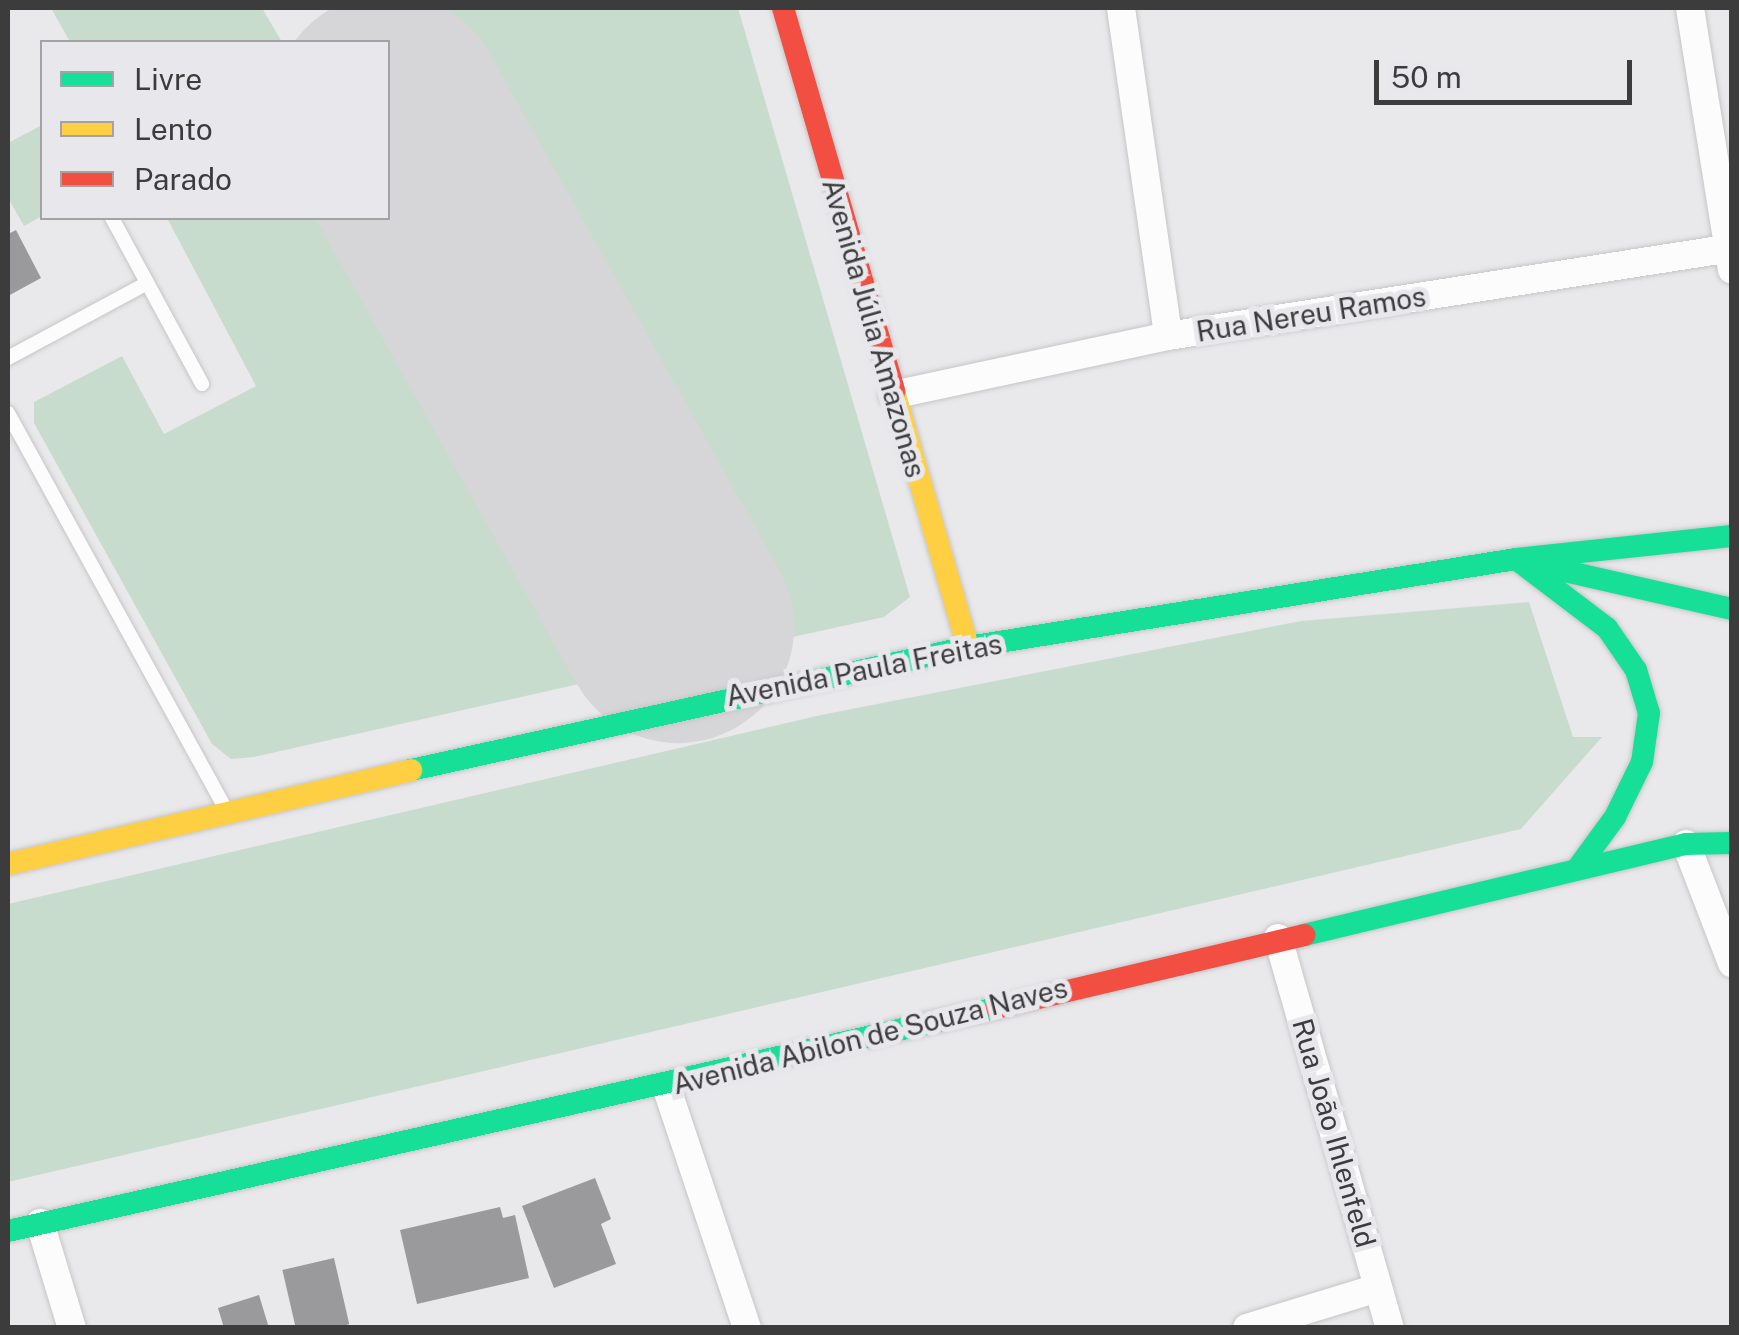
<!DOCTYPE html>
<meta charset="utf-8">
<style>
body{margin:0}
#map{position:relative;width:1739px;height:1335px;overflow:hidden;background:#e9e9eb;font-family:"Public Sans",sans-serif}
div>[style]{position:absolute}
.green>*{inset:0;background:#c8dcce}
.runway>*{height:232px;margin:-116px;padding:0 116px;transform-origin:116px;border-radius:116px;background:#d6d6d8}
.building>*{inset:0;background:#9a9a9c;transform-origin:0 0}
.roads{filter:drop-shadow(0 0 2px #c6c6c8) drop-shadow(0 0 2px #c6c6c8)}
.lane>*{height:14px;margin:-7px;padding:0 7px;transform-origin:7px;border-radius:7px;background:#fcfcfc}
.street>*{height:28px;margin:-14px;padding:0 14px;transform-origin:14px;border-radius:14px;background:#fcfcfc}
.fast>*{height:22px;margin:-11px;padding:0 11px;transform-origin:11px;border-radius:11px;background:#16e098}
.slow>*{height:22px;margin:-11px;padding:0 11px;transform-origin:11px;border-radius:11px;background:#ffcf43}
.jam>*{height:22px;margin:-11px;padding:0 11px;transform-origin:11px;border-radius:11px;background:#f24e42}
span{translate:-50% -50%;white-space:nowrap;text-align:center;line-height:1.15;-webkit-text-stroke:10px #e8e8ec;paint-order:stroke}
.street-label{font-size:28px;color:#3c3c3d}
.frame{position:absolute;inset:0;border:10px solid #3c3c3d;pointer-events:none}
.legend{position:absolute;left:40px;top:40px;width:350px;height:180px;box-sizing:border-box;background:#e8e8ec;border:2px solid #a3a3a6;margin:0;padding:12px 18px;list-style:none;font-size:30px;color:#3c3c3d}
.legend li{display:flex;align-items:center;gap:20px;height:50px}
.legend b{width:50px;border:2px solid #a3a3a6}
.scale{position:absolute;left:1374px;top:60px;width:258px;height:45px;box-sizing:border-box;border:5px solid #3c3c3d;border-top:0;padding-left:12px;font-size:30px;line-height:35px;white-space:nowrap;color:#3c3c3d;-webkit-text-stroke:8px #e8e8ec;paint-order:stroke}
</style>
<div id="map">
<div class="green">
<div style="clip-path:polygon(51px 8px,262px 8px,282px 42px,70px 42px)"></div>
<div style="clip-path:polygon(405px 8px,738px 8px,910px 597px,884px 617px,761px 644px)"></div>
<div style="clip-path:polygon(42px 125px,42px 216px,24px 226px,8px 198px,8px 143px)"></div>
<div style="clip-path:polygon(167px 218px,382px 218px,641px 670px,254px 757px,231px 759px,212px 744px,34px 423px,34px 402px,122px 356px,164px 434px,256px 386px)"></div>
<div style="clip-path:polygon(1529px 602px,1573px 737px,1602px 737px,1521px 829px,8px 1182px,8px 904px,821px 715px,1301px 621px)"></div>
</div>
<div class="runway">
<div style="left:388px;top:110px;width:593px;rotate:60.71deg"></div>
</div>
<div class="building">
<div style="clip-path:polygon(16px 230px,41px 278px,8px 296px,8px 234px)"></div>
<div style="clip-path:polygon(595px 1178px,611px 1219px,601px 1224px,616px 1264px,554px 1288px,522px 1206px)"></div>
<div style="clip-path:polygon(500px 1207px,503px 1218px,515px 1215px,529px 1278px,417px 1304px,400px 1230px)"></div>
<div style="left:334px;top:1258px;width:68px;height:53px;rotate:77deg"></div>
<div style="clip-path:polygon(259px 1295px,269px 1328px,224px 1328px,218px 1308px)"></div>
</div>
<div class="roads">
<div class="lane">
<div style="left:112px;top:218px;width:189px;rotate:61.5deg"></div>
<div style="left:8px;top:358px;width:158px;rotate:-28.3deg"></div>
<div style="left:8px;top:413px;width:454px;rotate:61.2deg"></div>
</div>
<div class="street">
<div style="left:1121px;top:8px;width:331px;rotate:81.8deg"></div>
<div style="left:1690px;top:8px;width:265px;rotate:80.9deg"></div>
<div style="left:893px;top:395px;width:281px;rotate:-12.1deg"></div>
<div style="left:1168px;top:336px;width:571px;rotate:-8.87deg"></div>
<div style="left:1686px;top:844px;width:128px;rotate:68.9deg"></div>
<div style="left:1278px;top:938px;width:406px;rotate:74deg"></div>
<div style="left:666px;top:1086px;width:255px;rotate:71.5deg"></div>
<div style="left:40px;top:1223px;width:110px;rotate:73.1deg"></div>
<div style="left:1247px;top:1328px;width:137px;rotate:-17deg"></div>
</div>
<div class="fast">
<div style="left:1516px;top:559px;width:114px;rotate:37.2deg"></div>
<div style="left:1607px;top:628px;width:51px;rotate:55.4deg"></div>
<div style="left:1636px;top:670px;width:45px;rotate:73.2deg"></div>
<div style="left:1649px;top:713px;width:49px;rotate:98.1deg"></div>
<div style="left:1642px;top:762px;width:61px;rotate:116.1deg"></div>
<div style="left:1615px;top:817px;width:64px;rotate:126.2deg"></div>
<div style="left:1538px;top:565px;width:199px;rotate:12.8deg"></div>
<div style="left:411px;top:770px;width:570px;rotate:-12.45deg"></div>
<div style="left:968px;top:647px;width:555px;rotate:-9.12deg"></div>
<div style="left:1516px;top:559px;width:217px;rotate:-6.1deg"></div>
<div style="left:1304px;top:935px;width:393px;rotate:-13.4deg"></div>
<div style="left:1686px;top:844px;width:46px;rotate:-1.2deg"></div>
<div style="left:8px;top:1231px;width:1013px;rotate:-12.72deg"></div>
</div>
<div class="slow">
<div style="left:894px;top:391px;width:266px;rotate:73.9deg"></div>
<div style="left:8px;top:864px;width:414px;rotate:-13.1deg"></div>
</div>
<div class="jam">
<div style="left:783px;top:8px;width:399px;rotate:73.8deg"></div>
<div style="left:996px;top:1008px;width:317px;rotate:-13.3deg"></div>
</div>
</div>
<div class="street-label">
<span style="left:1311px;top:314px;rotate:-9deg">Rua Nereu Ramos</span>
<span style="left:874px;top:328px;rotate:74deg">Avenida Júlia Amazonas</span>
<span style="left:864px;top:670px;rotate:-11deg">Avenida Paula Freitas</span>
<span style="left:870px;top:1036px;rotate:-14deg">Avenida Abilon de Souza Naves</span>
<span style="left:1334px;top:1133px;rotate:74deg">Rua João Ihlenfeld</span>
</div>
<div class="frame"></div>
<ul class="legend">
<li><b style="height:12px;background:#16e098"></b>Livre</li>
<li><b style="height:12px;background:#ffcf43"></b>Lento</li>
<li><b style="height:12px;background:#f24e42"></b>Parado</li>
</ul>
<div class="scale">50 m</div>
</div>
